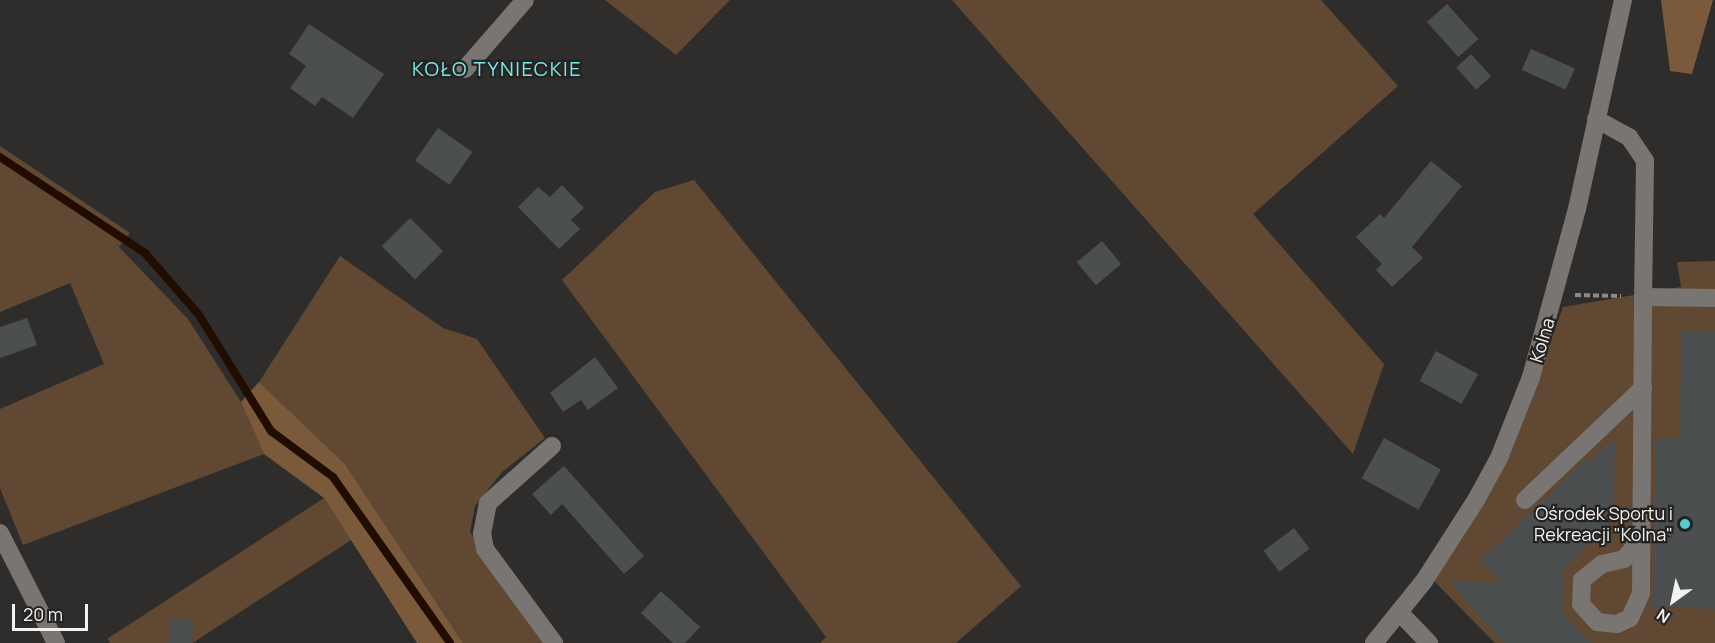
<!DOCTYPE html>
<meta charset="utf-8">
<style>
body{margin:0}
#map{position:relative;width:1715px;height:643px;overflow:hidden;background:#2f2d2b;font-family:Manrope,sans-serif}
div>[style]{position:absolute}
.green>*{inset:0;background:#614832;transform-origin:0 0}
.forest>*{inset:0;background:#7b5a3c}
.stream>*{height:8px;margin:-4px;padding:0 4px;transform-origin:4px;border-radius:4px;background:#210c00}
.building>*{inset:0;background:#4c4f4f;transform-origin:0 0}
.path>*{height:4px;margin-top:-2px;transform-origin:0;background:repeating-linear-gradient(90deg,#8d8b89 0 6px,transparent 0 9px)}
.minor>*{height:18px;margin:-9px;padding:0 9px;transform-origin:9px;border-radius:9px;background:#787573}
.dots>*{width:16px;height:16px;translate:-50% -50%;box-sizing:border-box;border:3px solid #252322;border-radius:50%}
span{translate:-50% -50%;white-space:nowrap;text-align:center;line-height:1.15;-webkit-text-stroke:4.5px #252322;paint-order:stroke}
.street-label{font-size:18px;color:#f3f2f1}
.poi-label{font-size:18px;color:#f3f2f1}
.right{translate:-100% -50%;text-align:right}
.neighbourhood-label{font-size:20px;color:#78e5e7;letter-spacing:1.5px}
.north{position:absolute;left:1643px;top:571px;width:60px;height:60px;-webkit-text-stroke:4px #252322;paint-order:stroke;rotate:213deg;font-size:16px;font-weight:700;line-height:24px;text-align:center;color:#f3f2f1}
.north::after{content:'';display:block;margin:auto;width:21px;height:27px;background:#f3f2f1;clip-path:polygon(50% 0,100% 100%,50% 72%,0 100%)}
.scale{position:absolute;left:12px;top:604px;width:76px;height:27px;box-sizing:border-box;border:3px solid #f3f2f1;border-top:0;padding-left:8px;font-size:18px;line-height:21px;white-space:nowrap;color:#f3f2f1;-webkit-text-stroke:4px #252322;paint-order:stroke}
</style>
<div id="map">
<div class="green">
<div style="clip-path:polygon(605px 0,730px 0,676px 55px)"></div>
<div style="clip-path:polygon(952px 0,1321px 0,1398px 86px,1253px 214px,1384px 364px,1353px 454px)"></div>
<div style="clip-path:polygon(0 146px,130px 233px,119px 247px,188px 319px,241px 402px,264px 454px,23px 545px,0 488px,0 409px,104px 364px,70px 283px,0 312px)"></div>
<div style="clip-path:polygon(694px 180px,1021px 586px,956px 643px,820px 643px,826px 637px,562px 280px,655px 192px)"></div>
<div style="clip-path:polygon(340px 256px,443px 328px,477px 339px,545px 438px,502px 472px,475px 506px,470px 532px,545px 643px,463px 643px,345px 464px,259px 382px)"></div>
<div style="clip-path:polygon(1715px 261px,1715px 643px,1495px 643px,1434px 581px,1506px 463px,1563px 307px,1681px 287px,1677px 262px)"></div>
<div style="left:324px;top:498px;width:50px;height:258px;rotate:57deg"></div>
</div>
<div class="forest">
<div style="clip-path:polygon(1661px 0,1713px 0,1692px 74px,1670px 71px)"></div>
<div style="clip-path:polygon(259px 382px,345px 464px,463px 643px,417px 643px,324px 498px,264px 454px,241px 402px)"></div>
</div>
<div class="stream">
<div style="left:0;top:157px;width:174px;rotate:33.5deg"></div>
<div style="left:145px;top:253px;width:82px;rotate:48.9deg"></div>
<div style="left:199px;top:315px;width:137px;rotate:58.2deg"></div>
<div style="left:271px;top:431px;width:77px;rotate:36.6deg"></div>
<div style="left:333px;top:477px;width:203px;rotate:54.8deg"></div>
</div>
<div class="building">
<div style="left:1447px;top:4px;width:47px;height:27px;rotate:48deg"></div>
<div style="clip-path:polygon(309px 24px,384px 74px,353px 118px,322px 97px,315px 106px,290px 88px,306px 66px,289px 54px)"></div>
<div style="left:1531px;top:49px;width:48px;height:23px;rotate:24deg"></div>
<div style="left:1471px;top:54px;width:30px;height:20px;rotate:48deg"></div>
<div style="left:438px;top:128px;width:42px;height:40px;rotate:35deg"></div>
<div style="clip-path:polygon(1431px 161px,1462px 186px,1412px 247px,1423px 258px,1392px 287px,1376px 270px,1382px 264px,1356px 237px,1380px 214px,1384px 218px)"></div>
<div style="clip-path:polygon(562px 185px,584px 208px,571px 220px,580px 229px,559px 249px,518px 207px,538px 187px,550px 197px)"></div>
<div style="left:410px;top:218px;width:47px;height:40px;rotate:45deg"></div>
<div style="left:1102px;top:241px;width:30px;height:33px;rotate:50deg"></div>
<div style="clip-path:polygon(27px 318px,37px 345px,0 358px,0 327px)"></div>
<div style="clip-path:polygon(1682px 330px,1715px 331px,1715px 609px,1652px 607px,1656px 439px,1679px 438px)"></div>
<div style="left:1436px;top:351px;width:48px;height:34px;rotate:29deg"></div>
<div style="clip-path:polygon(595px 357px,618px 388px,588px 410px,581px 400px,563px 412px,550px 393px)"></div>
<div style="left:1384px;top:438px;width:65px;height:46px;rotate:29deg"></div>
<div style="clip-path:polygon(1615px 438px,1614px 509px,1620px 514px,1564px 568px,1562px 613px,1591px 643px,1503px 643px,1449px 580px,1501px 584px,1481px 560px,1587px 458px,1591px 461px)"></div>
<div style="clip-path:polygon(564px 466px,644px 556px,624px 574px,562px 504px,551px 515px,532px 494px)"></div>
<div style="left:1294px;top:528px;width:26px;height:38px;rotate:53deg"></div>
<div style="clip-path:polygon(661px 591px,700px 627px,685px 643px,673px 643px,641px 613px)"></div>
<div style="left:171px;top:618px;width:23px;height:25px;rotate:7deg"></div>
</div>
<div class="path">
<div style="left:1575px;top:295px;width:46px;rotate:1.2deg"></div>
</div>
<div class="minor">
<div style="left:465px;top:69px;width:91px;rotate:-49deg"></div>
<div style="left:1596px;top:119px;width:38px;rotate:29deg"></div>
<div style="left:1629px;top:137px;width:29px;rotate:56deg"></div>
<div style="left:1645px;top:161px;width:136px;rotate:90.8deg"></div>
<div style="left:1643px;top:297px;width:72px;rotate:0.8deg"></div>
<div style="left:552px;top:446px;width:86px;rotate:138.3deg"></div>
<div style="left:488px;top:503px;width:31px;rotate:101deg"></div>
<div style="left:482px;top:533px;width:16px;rotate:79deg"></div>
<div style="left:485px;top:549px;width:117px;rotate:53.7deg"></div>
<div style="left:1525px;top:500px;width:163px;rotate:-43.5deg"></div>
<div style="left:0;top:533px;width:123px;rotate:63deg"></div>
<div style="left:1638px;top:542px;width:22px;rotate:129deg"></div>
<div style="left:1624px;top:559px;width:23px;rotate:167deg"></div>
<div style="left:1602px;top:564px;width:26px;rotate:141deg"></div>
<div style="left:1582px;top:580px;width:24px;rotate:92deg"></div>
<div style="left:1581px;top:604px;width:24px;rotate:48deg"></div>
<div style="left:1597px;top:622px;width:20px;rotate:6deg"></div>
<div style="left:1617px;top:624px;width:14px;rotate:-25deg"></div>
<div style="left:1630px;top:618px;width:27px;rotate:-66deg"></div>
<div style="left:1641px;top:593px;width:296px;rotate:-89.6deg"></div>
<div style="left:1400px;top:613px;width:42px;rotate:46deg"></div>
<div style="left:1374px;top:643px;width:80px;rotate:-51.1deg"></div>
<div style="left:1424px;top:581px;width:96px;rotate:-57.3deg"></div>
<div style="left:1476px;top:500px;width:48px;rotate:-61.3deg"></div>
<div style="left:1499px;top:458px;width:87px;rotate:-68.4deg"></div>
<div style="left:1531px;top:377px;width:174px;rotate:-74.7deg"></div>
<div style="left:1577px;top:209px;width:214px;rotate:-77.6deg"></div>
</div>
<div class="dots">
<div style="left:1685px;top:524px;background:#52cdcf"></div>
</div>
<div class="street-label">
<span style="left:1542px;top:340px;rotate:-73deg">Kolna</span>
</div>
<div class="poi-label">
<span class="right" style="left:1673px;top:524px">Ośrodek Sportu i<br>Rekreacji "Kolna"</span>
</div>
<div class="neighbourhood-label">
<span style="left:497px;top:68px">KOŁO TYNIECKIE</span>
</div>
<div class="north">N</div>
<div class="scale">20 m</div>
</div>
